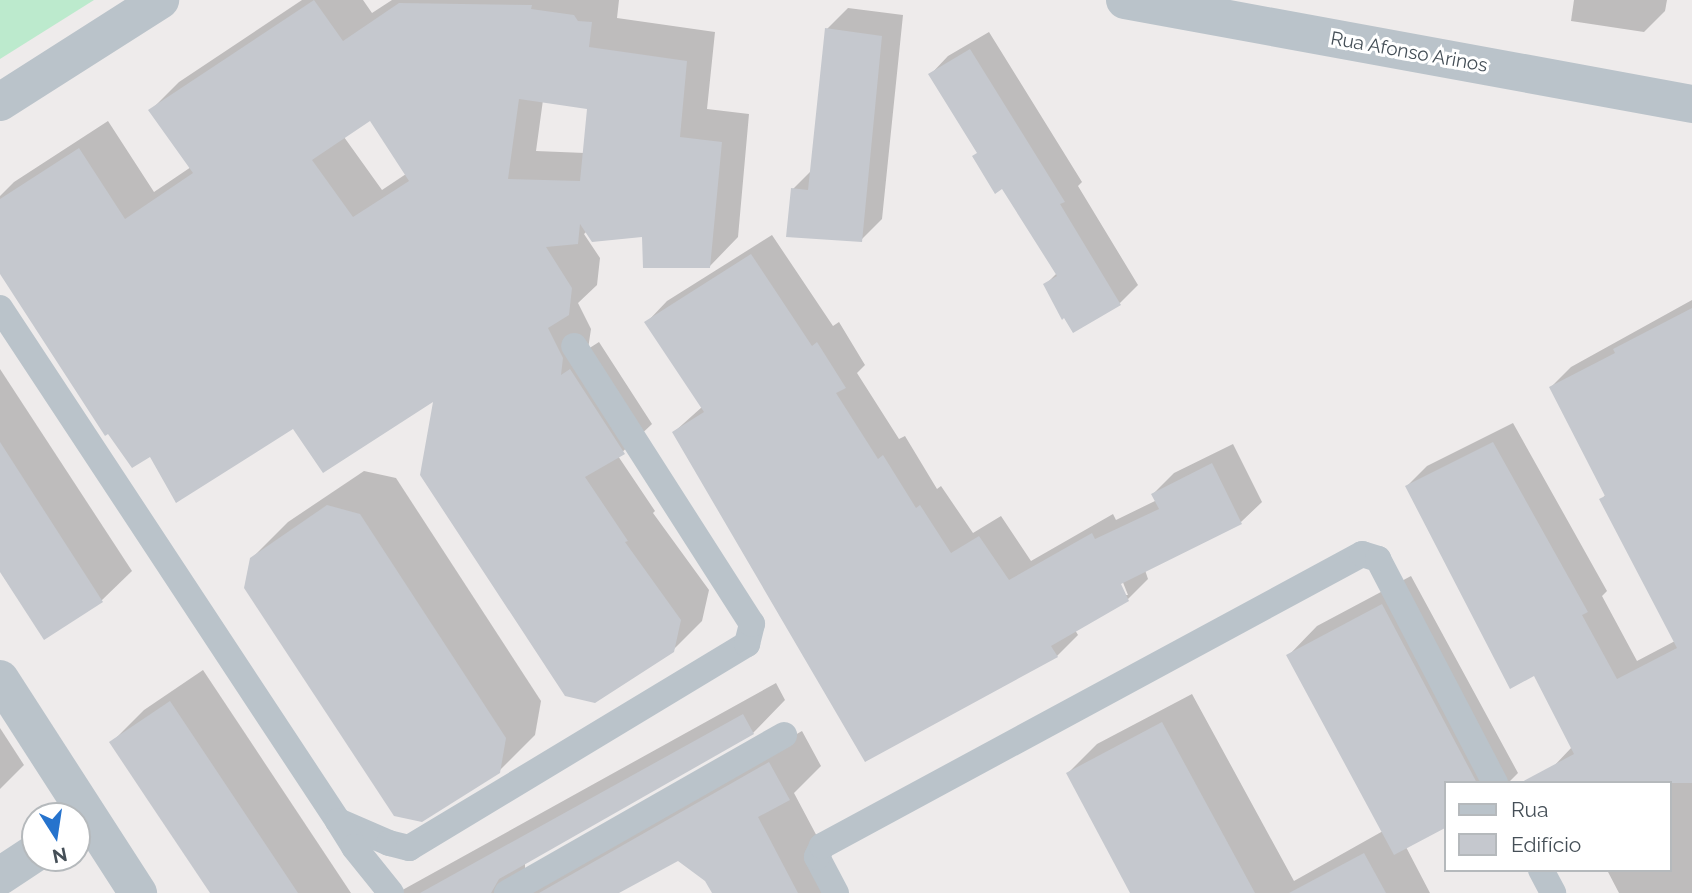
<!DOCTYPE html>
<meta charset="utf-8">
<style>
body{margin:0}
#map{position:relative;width:1692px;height:893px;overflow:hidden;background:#eeebeb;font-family:Raleway,sans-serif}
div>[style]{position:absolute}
.green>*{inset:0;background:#bceacd}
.shadow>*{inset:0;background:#0003}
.building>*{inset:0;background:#c5c8ce}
.service>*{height:26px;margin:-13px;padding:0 13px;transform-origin:13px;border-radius:13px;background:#bac3ca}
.minor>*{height:38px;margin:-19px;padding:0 19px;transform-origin:19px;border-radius:19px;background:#bac3ca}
.tertiary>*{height:38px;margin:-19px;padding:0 19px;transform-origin:19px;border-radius:19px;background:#bac3ca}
span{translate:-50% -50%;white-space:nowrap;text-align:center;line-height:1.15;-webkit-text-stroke:6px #fff;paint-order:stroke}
.street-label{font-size:19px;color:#454f57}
.legend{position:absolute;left:1444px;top:781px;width:228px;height:91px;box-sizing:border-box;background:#fff;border:2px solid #b5b9bc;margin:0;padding:9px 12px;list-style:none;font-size:21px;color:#454f57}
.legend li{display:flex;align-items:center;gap:14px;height:35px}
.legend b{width:35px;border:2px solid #b5b9bc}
.north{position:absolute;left:21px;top:802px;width:70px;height:70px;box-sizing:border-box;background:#fff;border:2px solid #b5b9bc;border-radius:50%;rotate:168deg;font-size:19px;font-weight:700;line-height:28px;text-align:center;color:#454f57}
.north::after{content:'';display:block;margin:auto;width:24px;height:32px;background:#2673cd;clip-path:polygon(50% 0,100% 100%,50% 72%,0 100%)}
</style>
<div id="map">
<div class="green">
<div style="clip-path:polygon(0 0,94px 0,0 59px)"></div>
</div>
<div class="shadow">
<div style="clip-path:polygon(evenodd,302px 0,363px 0,372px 13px,392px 0,619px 0,617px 18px,715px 32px,707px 109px,749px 114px,738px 237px,710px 266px,644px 236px,587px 231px,584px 234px,600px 258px,597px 285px,578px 303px,591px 329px,588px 349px,599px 342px,652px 424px,618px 456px,655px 511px,653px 513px,709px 590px,702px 621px,673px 650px,436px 398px,150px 454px,0 269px,0 196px,14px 182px,108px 121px,154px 192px,191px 167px,150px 111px,179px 82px,302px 0,543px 100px,589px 107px,585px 153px,536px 151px,543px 100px,302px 0,370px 119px,406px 174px,382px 190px,344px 137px,370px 119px)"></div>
<div style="clip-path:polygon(1574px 0,1667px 0,1665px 11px,1644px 32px,1571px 21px)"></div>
<div style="clip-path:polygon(848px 8px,903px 15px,882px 219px,861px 240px,793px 189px,812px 170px,827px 29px)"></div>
<div style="clip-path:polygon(989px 32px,1082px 182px,1078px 186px,1138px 285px,1120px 303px,1045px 285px,1057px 273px,930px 75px,948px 56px)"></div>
<div style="clip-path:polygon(evenodd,772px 235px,833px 326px,839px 322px,865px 365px,857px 373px,899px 439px,905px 436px,937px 489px,941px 486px,973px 533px,1001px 516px,1031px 561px,1113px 514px,1116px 520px,1157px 500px,1153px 494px,1174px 473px,1233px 444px,1262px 502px,1241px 522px,1145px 570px,1148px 579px,1128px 599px,1075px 630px,1078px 635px,1057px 656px,866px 760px,674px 432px,702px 407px,647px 322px,667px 301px,772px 235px,1120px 575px,1128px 595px,1124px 595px,1116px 577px,1120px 575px)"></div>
<div style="clip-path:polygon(1692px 300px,1692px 893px,1619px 893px,1607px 870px,1669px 870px,1669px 783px,1553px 767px,1572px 747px,1535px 674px,1407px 486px,1427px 466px,1513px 423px,1607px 591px,1602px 596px,1637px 661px,1675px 641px,1602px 499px,1606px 494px,1551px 387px,1571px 367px)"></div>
<div style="clip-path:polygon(0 369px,132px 571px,102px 600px,44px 638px,0 571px)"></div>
<div style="clip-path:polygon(364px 471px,396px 478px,541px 701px,535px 735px,499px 771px,252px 558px,288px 522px)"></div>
<div style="clip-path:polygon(1411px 576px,1518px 773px,1508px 783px,1445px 783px,1445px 826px,1406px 847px,1430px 893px,1132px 893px,1068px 773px,1097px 744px,1192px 694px,1294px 881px,1383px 831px,1288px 656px,1317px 626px)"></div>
<div style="clip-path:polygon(203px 670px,351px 893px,212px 893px,112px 742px,144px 710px)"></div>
<div style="clip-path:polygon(776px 683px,785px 700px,753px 733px,525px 863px,525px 868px,532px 875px,548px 875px,802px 731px,821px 766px,794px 793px,847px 893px,714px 893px,707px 880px,678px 859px,616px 893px,397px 893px)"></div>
<div style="clip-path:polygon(0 728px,24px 765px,0 789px)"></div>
</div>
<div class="building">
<div style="clip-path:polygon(evenodd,314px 0,343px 41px,399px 3px,532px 5px,531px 9px,574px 15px,578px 21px,592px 22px,589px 47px,687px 61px,680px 137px,722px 142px,710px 268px,643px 268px,642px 237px,592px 242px,580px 224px,578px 244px,546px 247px,572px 288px,569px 315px,548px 328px,563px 358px,561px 375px,570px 369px,625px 454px,585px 477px,628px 541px,625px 542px,681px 620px,674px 652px,595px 703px,565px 696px,420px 475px,433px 402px,323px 473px,293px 429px,176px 503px,150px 457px,132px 468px,108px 434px,105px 436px,0 274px,0 199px,79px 148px,125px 219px,193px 173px,148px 110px,314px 0,519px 99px,587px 109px,580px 181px,508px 179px,519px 99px,314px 0,370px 121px,409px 181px,353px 217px,312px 160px,370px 121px)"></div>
<div style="clip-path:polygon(825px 28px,882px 36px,862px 242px,786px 237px,791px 188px,808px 190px)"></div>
<div style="clip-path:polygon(970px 49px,1065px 202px,1060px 204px,1121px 305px,1073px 333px,1064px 318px,1062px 320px,1043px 284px,1057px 276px,1002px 189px,995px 194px,972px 156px,977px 153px,928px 74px)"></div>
<div style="clip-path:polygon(751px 254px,812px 346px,817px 342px,846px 388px,836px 393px,878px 459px,883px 455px,916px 508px,920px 505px,951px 553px,979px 536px,1009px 580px,1092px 533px,1095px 539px,1159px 509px,1151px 494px,1212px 463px,1242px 524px,1121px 584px,1129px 601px,1051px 646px,1058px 657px,865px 762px,672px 432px,704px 412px,644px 322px)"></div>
<div style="clip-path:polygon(1692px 308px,1692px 783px,1520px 783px,1574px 754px,1534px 676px,1510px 689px,1405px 486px,1493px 442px,1588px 612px,1582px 615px,1617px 679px,1677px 648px,1599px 499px,1605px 496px,1549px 387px,1615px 353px,1613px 349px)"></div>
<div style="clip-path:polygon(0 442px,103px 602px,44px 640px,0 572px)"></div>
<div style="clip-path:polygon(327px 505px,360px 514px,506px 738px,500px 773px,422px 822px,394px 816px,244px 588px,250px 558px)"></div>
<div style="clip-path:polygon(1382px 604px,1477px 783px,1445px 783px,1445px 828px,1394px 855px,1286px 655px)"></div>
<div style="clip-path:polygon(170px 701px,298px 893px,210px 893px,149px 802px,109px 742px)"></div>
<div style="clip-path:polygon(743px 714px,754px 734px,499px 879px,491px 893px,420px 893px)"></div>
<div style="clip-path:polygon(1162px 722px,1255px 893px,1130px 893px,1066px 773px)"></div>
<div style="clip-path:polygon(769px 762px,790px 800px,758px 817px,798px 893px,712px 893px,705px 881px,678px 861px,619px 893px,539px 893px)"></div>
<div style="clip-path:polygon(1364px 853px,1386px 893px,1289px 893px)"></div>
</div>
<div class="service">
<div style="left:0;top:308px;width:614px;rotate:56.62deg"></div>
<div style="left:338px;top:821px;width:56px;rotate:23.3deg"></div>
<div style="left:389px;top:843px;width:21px;rotate:14deg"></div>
<div style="left:409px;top:848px;width:395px;rotate:-31.1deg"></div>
<div style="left:747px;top:644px;width:21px;rotate:-76deg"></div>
<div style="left:752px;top:624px;width:330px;rotate:-122.6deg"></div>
<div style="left:338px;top:821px;width:31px;rotate:58deg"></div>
<div style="left:354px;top:847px;width:59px;rotate:51.2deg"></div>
<div style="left:1541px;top:870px;width:26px;rotate:62deg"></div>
<div style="left:507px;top:893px;width:319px;rotate:-29.7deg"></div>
<div style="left:836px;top:893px;width:41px;rotate:-117.8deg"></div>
<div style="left:817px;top:857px;width:12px;rotate:-66deg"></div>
<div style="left:822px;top:846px;width:614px;rotate:-28.4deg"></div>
<div style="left:1362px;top:554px;width:17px;rotate:17deg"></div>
<div style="left:1378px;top:559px;width:253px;rotate:62.4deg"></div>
</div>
<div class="minor">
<div style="left:1125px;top:0;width:576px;rotate:10.39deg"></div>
<div style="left:0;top:679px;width:255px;rotate:57.2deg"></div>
<div style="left:0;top:876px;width:42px;rotate:-33.3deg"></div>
</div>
<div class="tertiary">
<div style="left:0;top:102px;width:190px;rotate:-32.5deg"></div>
</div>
<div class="street-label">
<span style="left:1409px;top:52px;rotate:10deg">Rua Afonso Arinos</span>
</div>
<ul class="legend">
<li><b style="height:9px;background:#bac3ca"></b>Rua</li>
<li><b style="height:19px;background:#c5c8ce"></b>Edifício</li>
</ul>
<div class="north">N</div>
</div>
